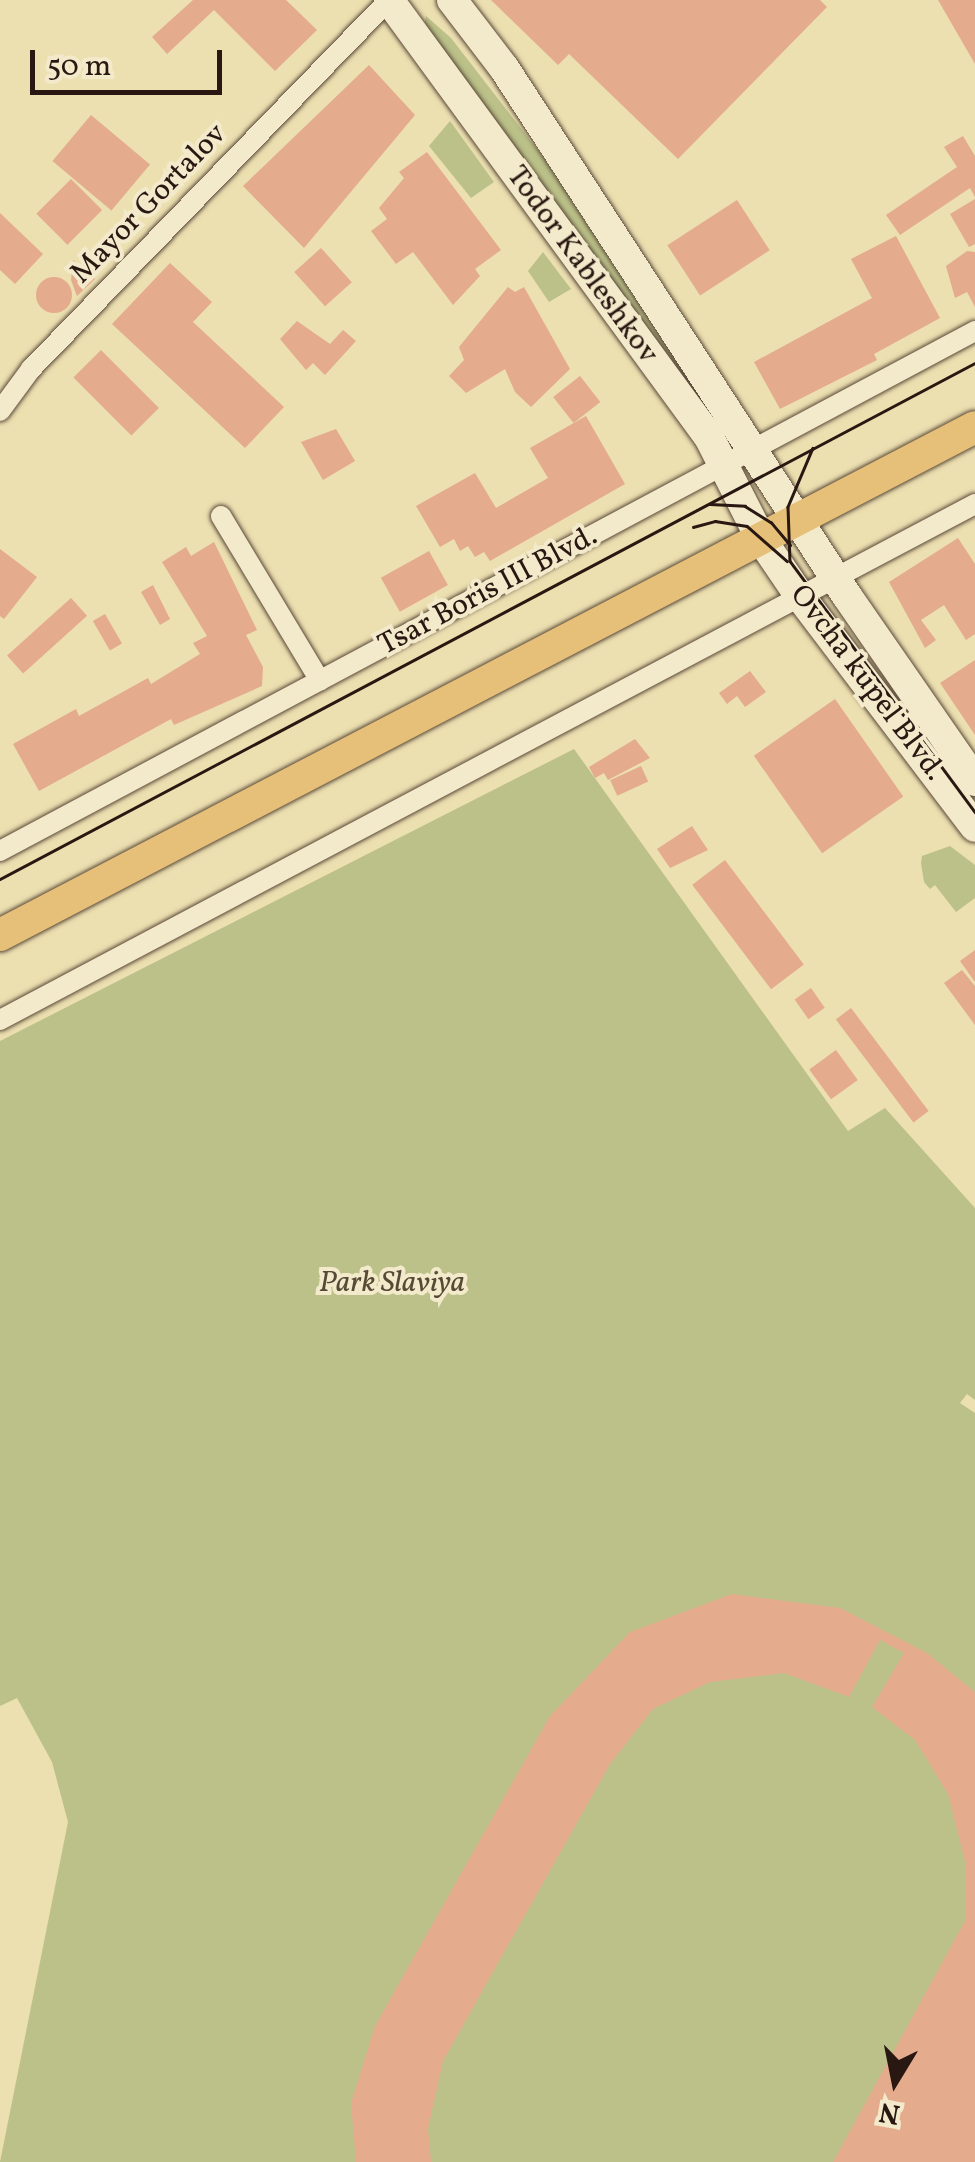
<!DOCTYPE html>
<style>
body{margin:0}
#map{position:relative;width:975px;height:2162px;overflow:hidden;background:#ecdfb0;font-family:Vollkorn,serif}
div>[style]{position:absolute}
.green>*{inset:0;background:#bbc188}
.building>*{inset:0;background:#e4ab8c;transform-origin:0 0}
.round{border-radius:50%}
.roads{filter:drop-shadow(0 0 2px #5a4939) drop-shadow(0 0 2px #5a4939)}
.street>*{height:20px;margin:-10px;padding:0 10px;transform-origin:10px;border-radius:10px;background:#f3eacc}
.secondary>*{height:30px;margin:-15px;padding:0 15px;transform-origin:15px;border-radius:15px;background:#f3eacc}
.primary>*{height:32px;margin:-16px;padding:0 16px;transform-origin:16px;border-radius:16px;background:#e6c078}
.tram>*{height:2.5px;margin:-1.25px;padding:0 1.25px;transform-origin:1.25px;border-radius:1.25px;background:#291711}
span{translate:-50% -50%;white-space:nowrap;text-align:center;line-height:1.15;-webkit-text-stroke:8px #f3eacc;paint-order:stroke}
.street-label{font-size:30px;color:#291711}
.park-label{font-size:30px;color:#554a35;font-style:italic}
.north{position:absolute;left:845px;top:2032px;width:100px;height:100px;-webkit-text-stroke:8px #f3eacc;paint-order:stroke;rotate:190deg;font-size:28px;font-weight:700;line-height:40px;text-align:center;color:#291711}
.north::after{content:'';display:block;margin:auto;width:35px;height:45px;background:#291711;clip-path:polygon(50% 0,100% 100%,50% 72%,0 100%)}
.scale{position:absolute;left:30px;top:50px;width:192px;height:45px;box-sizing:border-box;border:5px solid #291711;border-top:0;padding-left:12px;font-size:30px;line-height:35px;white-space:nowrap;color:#291711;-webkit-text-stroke:8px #f3eacc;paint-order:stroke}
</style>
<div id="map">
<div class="green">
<div style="clip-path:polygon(426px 16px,451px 38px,547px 162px,725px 435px,424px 25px)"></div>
<div style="clip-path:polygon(450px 121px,494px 182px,471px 198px,429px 146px)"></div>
<div style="clip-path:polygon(543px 252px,571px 289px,549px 302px,528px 271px)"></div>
<div style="clip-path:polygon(574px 749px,848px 1131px,885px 1108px,975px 1208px,975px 1400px,967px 1394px,960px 1403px,975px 1413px,975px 2162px,0 2162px,68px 1822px,52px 1762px,17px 1698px,0 1706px,0 1041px)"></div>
<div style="clip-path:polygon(950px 846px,975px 865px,975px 898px,956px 912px,935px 885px,930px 889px,924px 882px,921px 863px,922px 856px)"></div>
</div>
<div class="building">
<div style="clip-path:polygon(193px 0,286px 0,317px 30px,275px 71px,214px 10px,167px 54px,152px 37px)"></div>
<div style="clip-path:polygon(491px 0,820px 0,827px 7px,678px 159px,569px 54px,558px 65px)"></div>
<div style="clip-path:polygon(938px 0,975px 0,975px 64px)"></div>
<div style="clip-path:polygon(369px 65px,415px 115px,304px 248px,243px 186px)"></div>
<div style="left:91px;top:115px;width:77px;height:60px;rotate:40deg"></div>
<div style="clip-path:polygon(963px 136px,975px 156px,975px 197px,970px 188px,900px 235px,886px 215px,957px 167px,944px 147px)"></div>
<div style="clip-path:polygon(427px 152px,501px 250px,475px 269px,480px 276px,453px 305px,413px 252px,396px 264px,371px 231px,387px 219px,379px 208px,404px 178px,399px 172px)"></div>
<div style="left:71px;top:179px;width:44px;height:49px;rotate:45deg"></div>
<div style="clip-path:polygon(975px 199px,975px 244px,969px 247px,950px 214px)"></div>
<div style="left:737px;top:200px;width:60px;height:83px;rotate:57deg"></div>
<div style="clip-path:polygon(0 213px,43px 254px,15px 284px,0 270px)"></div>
<div style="clip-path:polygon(896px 236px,940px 318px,874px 354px,877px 360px,780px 409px,754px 362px,872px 298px,851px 259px)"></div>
<div style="left:321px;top:248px;width:46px;height:36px;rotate:48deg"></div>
<div style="clip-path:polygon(967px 251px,975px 252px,975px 307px,967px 292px,955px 298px,946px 266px)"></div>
<div style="clip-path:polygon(73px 260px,95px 279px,77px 296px,71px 280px)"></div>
<div style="clip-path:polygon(170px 263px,212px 302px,193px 322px,284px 407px,245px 448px,112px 324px)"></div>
<div class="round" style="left:36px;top:277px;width:36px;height:36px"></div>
<div style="clip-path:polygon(508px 287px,515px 292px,524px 287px,570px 369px,531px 407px,515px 392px,505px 369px,466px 393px,449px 376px,464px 360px,459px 347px)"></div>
<div style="clip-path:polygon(297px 321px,330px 344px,343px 330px,356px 341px,325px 375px,313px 363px,306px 370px,280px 339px)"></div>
<div style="left:101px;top:350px;width:82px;height:39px;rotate:45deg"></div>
<div style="left:580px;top:376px;width:33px;height:34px;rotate:52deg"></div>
<div style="clip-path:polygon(586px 416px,625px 484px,490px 561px,484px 552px,475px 557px,468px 546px,460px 551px,454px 539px,440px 547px,416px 506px,475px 473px,496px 508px,548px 478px,530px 448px)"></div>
<div style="clip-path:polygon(336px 429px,355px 461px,323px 480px,301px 442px)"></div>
<div style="clip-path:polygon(958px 538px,975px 564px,975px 634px,966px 640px,944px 605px,921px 620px,936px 640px,925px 648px,889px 582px)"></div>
<div style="clip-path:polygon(214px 542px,257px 630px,246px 635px,263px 667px,262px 686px,174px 725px,171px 719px,39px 791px,13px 744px,76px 709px,79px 716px,148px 678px,151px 684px,200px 654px,193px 643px,207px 636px,162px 562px,186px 547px,191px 556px)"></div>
<div style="clip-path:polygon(0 549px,37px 577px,4px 619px,0 616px)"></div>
<div style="left:429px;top:551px;width:39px;height:55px;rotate:61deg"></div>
<div style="clip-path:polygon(153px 585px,170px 619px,160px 625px,141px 592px)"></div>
<div style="left:71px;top:598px;width:24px;height:86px;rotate:48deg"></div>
<div style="left:105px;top:614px;width:34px;height:14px;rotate:60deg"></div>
<div style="clip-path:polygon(975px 660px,975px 735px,940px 683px)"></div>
<div style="clip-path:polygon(750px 671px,766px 692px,745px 707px,737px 696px,727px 704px,719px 693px)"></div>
<div style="left:835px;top:699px;width:119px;height:99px;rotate:55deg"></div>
<div style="clip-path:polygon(635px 739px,650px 758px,608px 780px,604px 773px,595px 778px,589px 767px)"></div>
<div style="left:641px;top:766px;width:17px;height:34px;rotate:65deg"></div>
<div style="clip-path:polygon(692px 826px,708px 850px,670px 868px,657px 849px)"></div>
<div style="left:725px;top:860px;width:131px;height:41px;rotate:53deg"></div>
<div style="clip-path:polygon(975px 950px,975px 982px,960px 961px)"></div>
<div style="clip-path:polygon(962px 970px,975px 986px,975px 1025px,944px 983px)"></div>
<div style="left:811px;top:988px;width:24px;height:20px;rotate:55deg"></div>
<div style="left:851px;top:1008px;width:129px;height:19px;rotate:53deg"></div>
<div style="left:836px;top:1050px;width:37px;height:33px;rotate:54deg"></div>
<div style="clip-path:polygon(732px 1594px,840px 1608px,927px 1653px,975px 1692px,975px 2162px,833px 2162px,966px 1919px,966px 1865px,948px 1794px,915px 1740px,872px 1707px,904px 1653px,880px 1640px,849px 1697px,784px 1673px,710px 1682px,653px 1709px,610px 1764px,443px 2061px,428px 2129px,431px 2162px,356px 2162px,351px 2103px,375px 2026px,550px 1716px,630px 1632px)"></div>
</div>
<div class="roads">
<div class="street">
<div style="left:0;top:411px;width:52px;rotate:-53.6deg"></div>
<div style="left:31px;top:369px;width:514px;rotate:-45.87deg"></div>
<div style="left:221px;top:516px;width:192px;rotate:59deg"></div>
<div style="left:0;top:851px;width:1105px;rotate:-28.07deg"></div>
<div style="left:0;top:1020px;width:1103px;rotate:-27.89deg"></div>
</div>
<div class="secondary">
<div style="left:389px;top:0;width:542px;rotate:53.79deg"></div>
<div style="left:709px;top:437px;width:114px;rotate:63deg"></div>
<div style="left:761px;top:539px;width:68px;rotate:55.8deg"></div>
<div style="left:799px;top:595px;width:291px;rotate:52.8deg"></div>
<div style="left:452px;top:0;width:86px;rotate:52.6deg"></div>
<div style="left:504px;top:68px;width:630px;rotate:56.99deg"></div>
<div style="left:847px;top:596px;width:225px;rotate:55.3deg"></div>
</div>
<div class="primary">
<div style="left:0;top:935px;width:1099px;rotate:-27.52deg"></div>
</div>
</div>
<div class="tram">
<div style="left:813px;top:448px;width:64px;rotate:113deg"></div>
<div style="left:788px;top:507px;width:54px;rotate:87.9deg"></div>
<div style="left:790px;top:561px;width:312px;rotate:53.6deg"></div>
<div style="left:710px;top:504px;width:35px;rotate:3deg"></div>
<div style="left:745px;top:506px;width:31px;rotate:32deg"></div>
<div style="left:771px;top:522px;width:30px;rotate:50deg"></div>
<div style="left:693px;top:527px;width:23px;rotate:-15deg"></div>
<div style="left:715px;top:521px;width:32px;rotate:9deg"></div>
<div style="left:747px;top:526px;width:53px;rotate:41.2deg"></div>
<div style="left:0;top:879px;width:1103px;rotate:-27.89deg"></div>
</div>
<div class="street-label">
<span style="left:149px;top:204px;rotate:-46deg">Mayor Gortalov</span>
<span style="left:582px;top:265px;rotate:54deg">Todor Kableshkov</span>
<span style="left:488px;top:591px;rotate:-28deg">Tsar Boris III Blvd.</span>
<span style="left:867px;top:683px;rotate:53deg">Ovcha kupel Blvd.</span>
</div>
<div class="park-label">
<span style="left:392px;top:1283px">Park Slaviya</span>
</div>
<div class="north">N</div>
<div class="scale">50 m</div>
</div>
